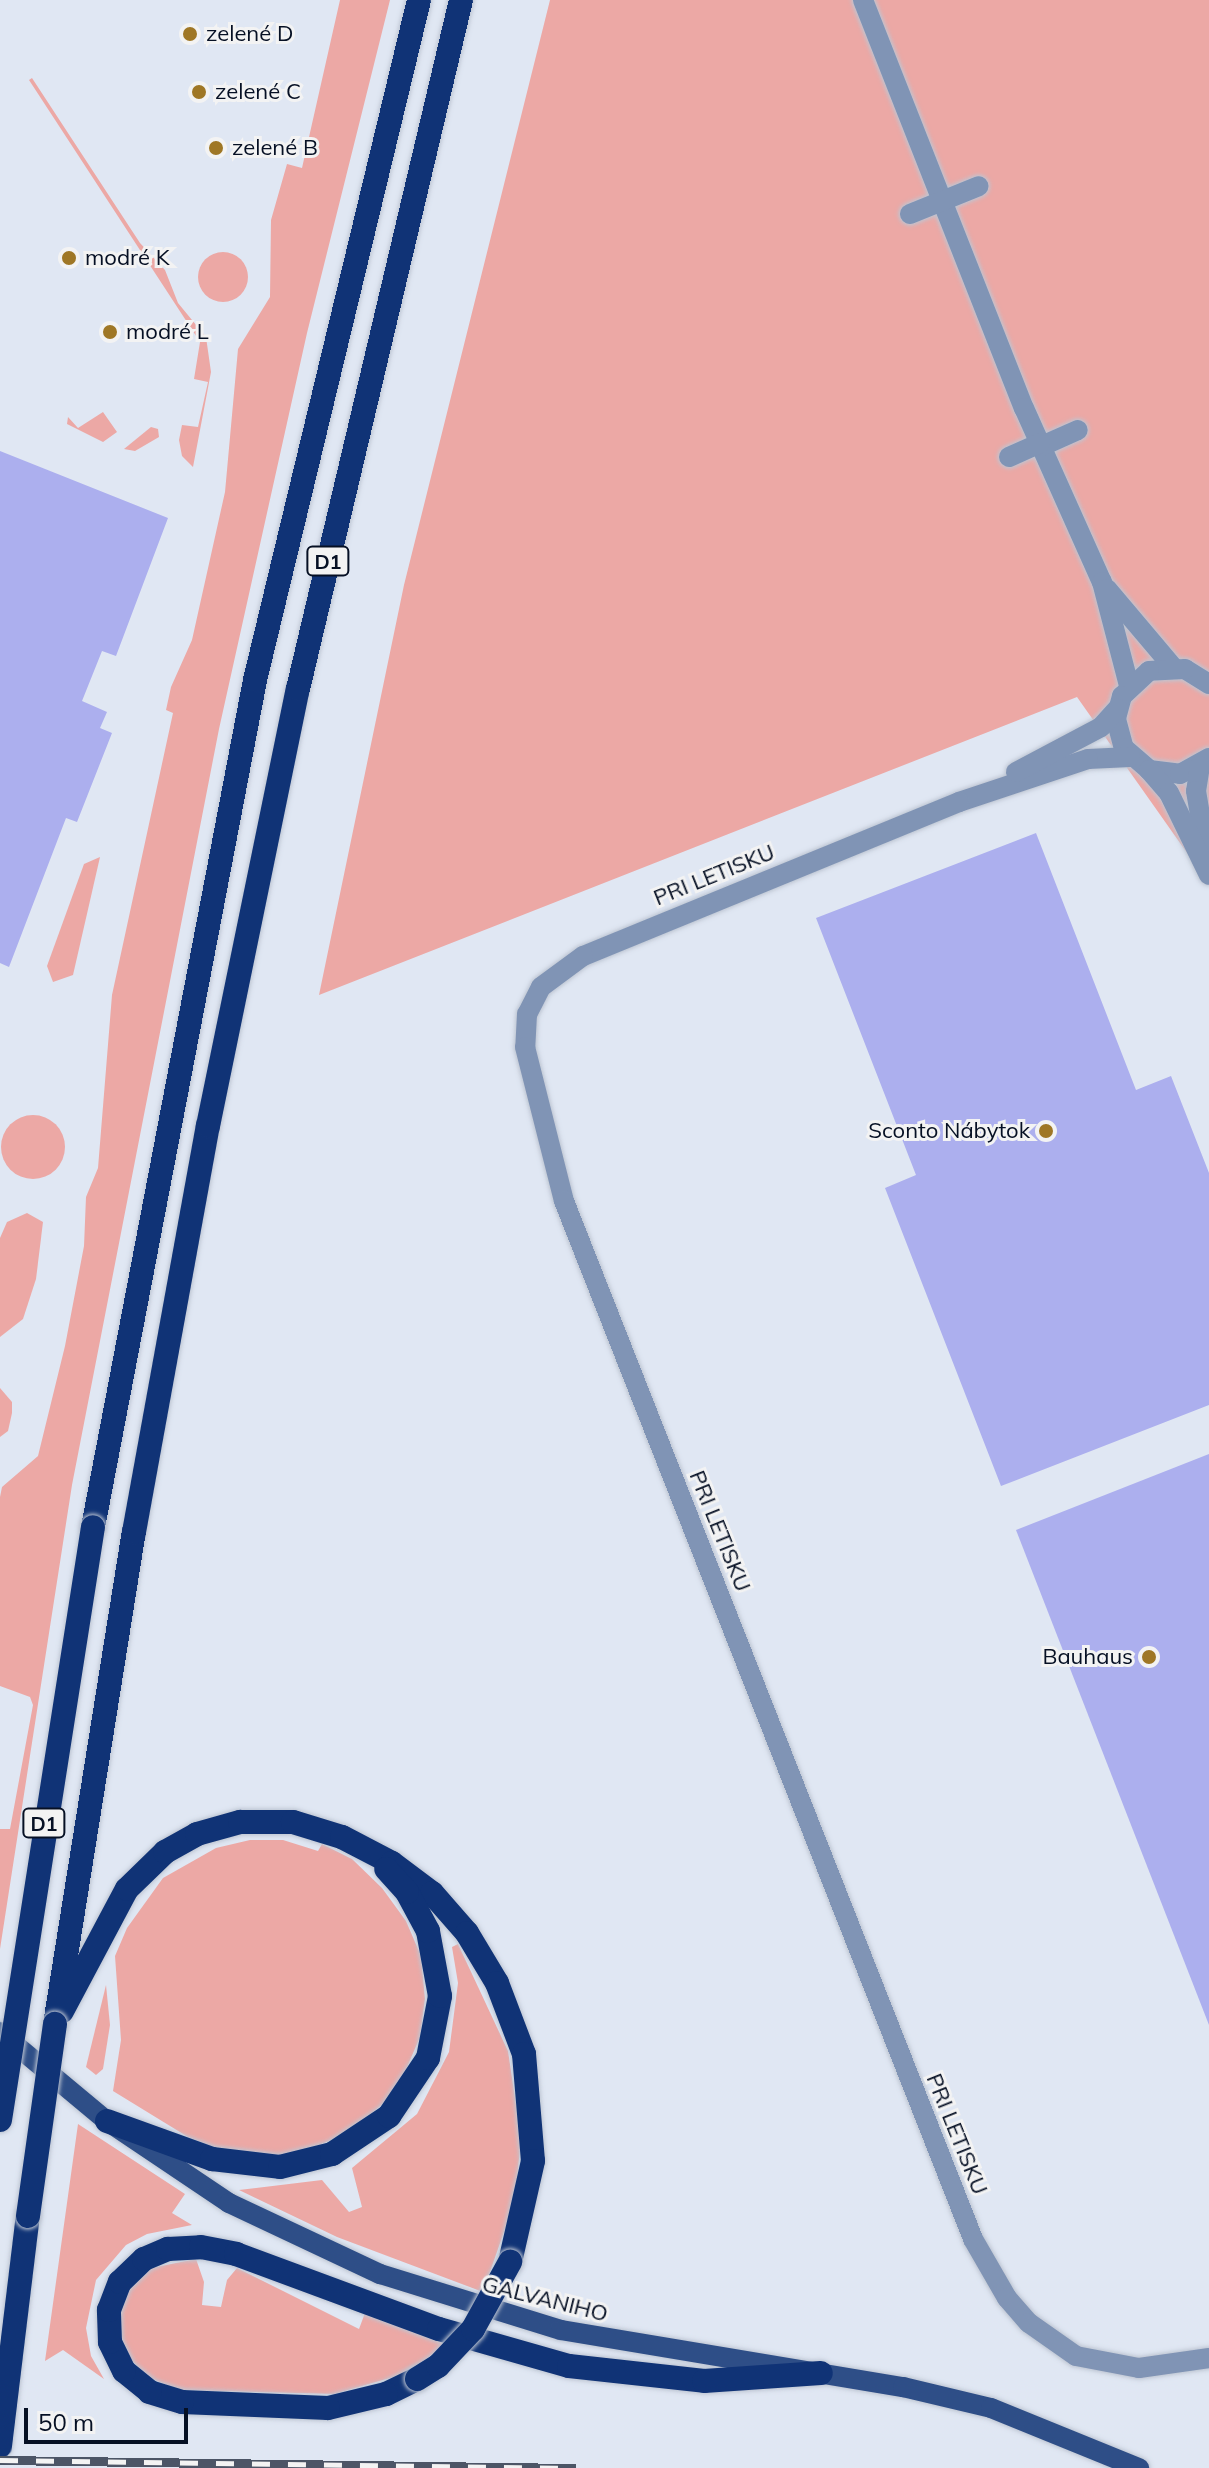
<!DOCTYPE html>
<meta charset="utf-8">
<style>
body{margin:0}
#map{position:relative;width:1209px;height:2468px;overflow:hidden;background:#e0e7f3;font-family:Mulish,sans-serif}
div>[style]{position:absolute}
.green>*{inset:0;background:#eca8a5}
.round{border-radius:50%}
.building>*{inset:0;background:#acafee}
.roads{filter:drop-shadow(0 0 2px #bdc5d2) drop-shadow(0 0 2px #bdc5d2)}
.minor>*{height:20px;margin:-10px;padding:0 10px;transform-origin:10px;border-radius:10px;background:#8094b5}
.major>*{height:20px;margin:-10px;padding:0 10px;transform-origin:10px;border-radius:10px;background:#2e4e87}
.highway>*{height:24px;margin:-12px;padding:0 12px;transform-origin:12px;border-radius:12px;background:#103376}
.rail>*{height:9px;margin-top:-4.5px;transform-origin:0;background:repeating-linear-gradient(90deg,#f3f3f3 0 18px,#4c5566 0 36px);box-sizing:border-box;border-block:2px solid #4c5566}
.bridges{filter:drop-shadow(0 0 2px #bdc5d2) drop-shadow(0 0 2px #bdc5d2)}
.highway-bridge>*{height:24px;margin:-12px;padding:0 12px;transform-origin:12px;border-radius:12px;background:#103376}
.dots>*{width:22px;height:22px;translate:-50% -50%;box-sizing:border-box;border:4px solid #f3f3f3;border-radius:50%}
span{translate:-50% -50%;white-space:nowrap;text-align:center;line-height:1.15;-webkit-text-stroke:6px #f3f3f3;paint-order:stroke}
.shield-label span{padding:2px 6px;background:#f3f3f3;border:2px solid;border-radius:6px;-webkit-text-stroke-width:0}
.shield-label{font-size:20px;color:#061024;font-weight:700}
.poi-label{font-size:22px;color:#061024}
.left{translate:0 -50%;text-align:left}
.right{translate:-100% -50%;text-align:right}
.street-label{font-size:22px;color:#061024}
.scale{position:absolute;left:24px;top:2408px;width:164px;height:36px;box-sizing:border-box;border:4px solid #061024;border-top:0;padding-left:10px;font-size:24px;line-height:28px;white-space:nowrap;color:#061024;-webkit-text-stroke:6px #f3f3f3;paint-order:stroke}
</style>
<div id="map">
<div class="green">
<div style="clip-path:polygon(340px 0,390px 0,307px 333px,219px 729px,72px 1485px,0 1949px,0 1829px,10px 1829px,33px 1705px,30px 1697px,0 1686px,0 1497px,2px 1487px,38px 1456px,65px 1346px,84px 1246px,86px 1197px,98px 1168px,112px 995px,173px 713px,166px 710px,171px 687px,192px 640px,225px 492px,238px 349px,270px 297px,271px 220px,287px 164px,302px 168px)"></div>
<div style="clip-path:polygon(550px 0,1209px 0,1209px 884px,1077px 697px,319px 995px,404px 585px)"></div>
<div style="clip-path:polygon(32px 78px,140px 243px,165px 270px,178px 303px,206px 337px,211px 372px,193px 467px,182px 456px,179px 440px,182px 425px,198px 427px,208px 382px,194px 379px,200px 342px,29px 80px)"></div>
<div class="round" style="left:198px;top:252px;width:50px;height:50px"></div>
<div style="clip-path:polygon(103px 412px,117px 432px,103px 442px,67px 424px,68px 417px,78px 428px)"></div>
<div style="clip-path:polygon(151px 427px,158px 429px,159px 437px,135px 451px,124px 449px)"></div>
<div style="clip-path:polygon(100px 857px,73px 975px,53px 982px,47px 966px,84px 864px)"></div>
<div class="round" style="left:1px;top:1115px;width:64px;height:64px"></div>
<div style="clip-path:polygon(27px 1213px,43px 1222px,36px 1279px,23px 1319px,0 1337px,0 1238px,7px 1222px)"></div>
<div style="clip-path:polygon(0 1388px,12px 1402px,12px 1413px,8px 1431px,0 1437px)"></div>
<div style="clip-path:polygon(250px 1840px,283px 1840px,318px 1851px,322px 1844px,352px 1859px,382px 1888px,406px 1921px,421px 1956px,425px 1999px,420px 2037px,405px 2072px,385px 2102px,349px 2132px,301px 2153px,262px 2158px,228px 2153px,188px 2137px,113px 2091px,121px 2040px,115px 1956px,127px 1928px,163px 1878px,216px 1848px)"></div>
<div style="clip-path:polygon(458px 1944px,508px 2051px,521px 2138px,515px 2200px,483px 2292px,337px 2237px,239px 2190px,322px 2180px,349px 2212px,362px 2207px,352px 2168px,417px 2114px,449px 2052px,458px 1983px,452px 1947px)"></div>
<div style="clip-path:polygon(106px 1985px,110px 2025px,103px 2069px,96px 2075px,86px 2067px)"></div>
<div style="clip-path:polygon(78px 2124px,185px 2194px,172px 2213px,192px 2225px,147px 2234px,126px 2245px,96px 2280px,86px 2328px,91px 2356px,104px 2379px,63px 2350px,45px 2361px)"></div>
<div style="clip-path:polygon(196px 2259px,204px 2282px,202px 2305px,221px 2307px,227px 2280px,237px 2268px,359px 2329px,365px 2313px,448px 2341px,411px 2372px,334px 2394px,179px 2390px,150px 2378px,130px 2359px,120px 2335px,120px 2308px,131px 2284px,151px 2268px)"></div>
</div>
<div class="building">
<div style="clip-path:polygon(0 451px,168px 518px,116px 656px,102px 651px,82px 701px,107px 712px,100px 728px,112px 733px,77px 822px,66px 818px,9px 967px,0 963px)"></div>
<div style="clip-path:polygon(1036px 833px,1136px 1090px,1171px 1076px,1209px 1173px,1209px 1405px,1001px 1486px,885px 1188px,916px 1175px,816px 918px)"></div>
<div style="clip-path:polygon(1209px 1454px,1209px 2025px,1016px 1530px)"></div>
</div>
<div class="roads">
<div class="minor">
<div style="left:863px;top:0;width:439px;rotate:68.5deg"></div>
<div style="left:1024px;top:408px;width:191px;rotate:65.9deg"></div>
<div style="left:1102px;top:582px;width:107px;rotate:75.4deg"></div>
<div style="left:910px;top:214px;width:74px;rotate:-22.1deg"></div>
<div style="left:1042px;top:446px;width:39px;rotate:-24deg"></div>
<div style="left:1009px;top:457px;width:34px;rotate:-24deg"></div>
<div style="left:1107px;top:589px;width:102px;rotate:49.8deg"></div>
<div style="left:1209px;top:684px;width:28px;rotate:-148deg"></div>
<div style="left:1185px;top:669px;width:36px;rotate:177deg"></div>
<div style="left:1149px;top:671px;width:37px;rotate:137deg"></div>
<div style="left:1122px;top:696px;width:24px;rotate:105deg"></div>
<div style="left:1116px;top:719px;width:30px;rotate:75deg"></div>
<div style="left:1124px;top:748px;width:33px;rotate:41deg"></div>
<div style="left:1149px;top:770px;width:31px;rotate:7deg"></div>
<div style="left:1180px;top:774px;width:33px;rotate:-29deg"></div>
<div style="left:1130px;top:757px;width:42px;rotate:177.3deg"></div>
<div style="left:1088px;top:759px;width:136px;rotate:161.6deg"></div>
<div style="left:959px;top:802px;width:406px;rotate:157.7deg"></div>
<div style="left:583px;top:956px;width:52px;rotate:143.6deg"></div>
<div style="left:541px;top:987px;width:30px;rotate:117deg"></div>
<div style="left:527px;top:1014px;width:33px;rotate:93deg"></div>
<div style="left:525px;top:1047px;width:159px;rotate:75.8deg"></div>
<div style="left:564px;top:1201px;width:1116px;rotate:68.49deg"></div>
<div style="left:973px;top:2239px;width:68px;rotate:60deg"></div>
<div style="left:1007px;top:2298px;width:33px;rotate:49deg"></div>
<div style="left:1029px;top:2323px;width:57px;rotate:35.1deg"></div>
<div style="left:1076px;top:2356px;width:64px;rotate:10.8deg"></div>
<div style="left:1139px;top:2368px;width:71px;rotate:-8.1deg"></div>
<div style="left:1200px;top:766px;width:25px;rotate:99deg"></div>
<div style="left:1196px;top:791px;width:60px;rotate:80.4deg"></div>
<div style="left:1149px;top:770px;width:30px;rotate:49deg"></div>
<div style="left:1169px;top:793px;width:91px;rotate:64deg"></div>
<div style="left:1016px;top:772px;width:96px;rotate:-27.9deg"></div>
<div style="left:1101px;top:727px;width:25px;rotate:-48deg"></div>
</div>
<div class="major">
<div style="left:0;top:2032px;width:139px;rotate:39.8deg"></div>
<div style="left:107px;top:2121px;width:147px;rotate:33.9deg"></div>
<div style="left:229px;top:2203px;width:167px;rotate:25.2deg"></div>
<div style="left:380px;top:2274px;width:189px;rotate:17.2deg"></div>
<div style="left:561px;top:2330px;width:347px;rotate:9.5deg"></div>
<div style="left:903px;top:2387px;width:90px;rotate:13.4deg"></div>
<div style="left:991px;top:2408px;width:160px;rotate:22.1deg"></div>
</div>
<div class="highway">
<div style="left:93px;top:1527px;width:862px;rotate:-79.17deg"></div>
<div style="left:255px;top:680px;width:699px;rotate:-76.44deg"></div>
<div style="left:62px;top:2011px;width:138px;rotate:-62deg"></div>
<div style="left:127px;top:1889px;width:53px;rotate:-44.2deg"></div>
<div style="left:165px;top:1852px;width:37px;rotate:-29deg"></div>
<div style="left:197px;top:1834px;width:45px;rotate:-15.6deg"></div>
<div style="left:240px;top:1822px;width:53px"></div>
<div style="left:293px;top:1822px;width:51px;rotate:17deg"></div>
<div style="left:342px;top:1837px;width:56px;rotate:27.5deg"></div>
<div style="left:392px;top:1863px;width:50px;rotate:36.9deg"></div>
<div style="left:432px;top:1893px;width:53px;rotate:48.8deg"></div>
<div style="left:467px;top:1933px;width:58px;rotate:59deg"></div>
<div style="left:497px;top:1983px;width:76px;rotate:69.2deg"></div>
<div style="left:524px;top:2054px;width:107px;rotate:85.2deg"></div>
<div style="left:533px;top:2161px;width:104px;rotate:102.8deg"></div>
<div style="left:55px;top:2024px;width:498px;rotate:-80.9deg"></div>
<div style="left:134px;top:1532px;width:413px;rotate:-79.7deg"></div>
<div style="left:208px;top:1126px;width:446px;rotate:-78.4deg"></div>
<div style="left:298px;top:689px;width:708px;rotate:-76.69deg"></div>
<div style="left:107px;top:2121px;width:112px;rotate:19.9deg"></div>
<div style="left:212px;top:2159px;width:68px;rotate:6.7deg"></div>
<div style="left:280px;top:2167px;width:54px;rotate:-14deg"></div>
<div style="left:332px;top:2154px;width:69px;rotate:-33.7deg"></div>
<div style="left:389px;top:2116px;width:70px;rotate:-56.1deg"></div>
<div style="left:428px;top:2058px;width:63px;rotate:-79deg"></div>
<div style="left:440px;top:1996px;width:66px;rotate:-100.5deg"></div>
<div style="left:428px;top:1931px;width:44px;rotate:-118.3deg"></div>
<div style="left:407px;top:1892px;width:31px;rotate:-132deg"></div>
<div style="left:417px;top:2379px;width:34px;rotate:154deg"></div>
<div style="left:386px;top:2394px;width:60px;rotate:166.4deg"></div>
<div style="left:328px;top:2408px;width:146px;rotate:-177.6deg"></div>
<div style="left:182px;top:2402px;width:34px;rotate:-163deg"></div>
<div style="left:150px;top:2392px;width:33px;rotate:-141deg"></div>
<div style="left:124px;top:2371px;width:32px;rotate:-116deg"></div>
<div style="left:110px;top:2342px;width:32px;rotate:-92deg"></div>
<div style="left:109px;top:2310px;width:30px;rotate:-69deg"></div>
<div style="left:120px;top:2282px;width:33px;rotate:-44deg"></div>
<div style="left:144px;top:2259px;width:26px;rotate:-23deg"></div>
<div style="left:168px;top:2249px;width:33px;rotate:-3deg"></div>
<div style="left:201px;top:2247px;width:36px;rotate:11deg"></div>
<div style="left:236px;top:2254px;width:216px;rotate:20.3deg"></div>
<div style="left:439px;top:2329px;width:135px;rotate:15.9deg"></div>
<div style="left:569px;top:2366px;width:136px;rotate:6.3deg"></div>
<div style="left:704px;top:2381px;width:117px;rotate:-3.9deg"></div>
<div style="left:0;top:2446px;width:232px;rotate:-83.1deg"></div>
</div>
</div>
<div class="rail">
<div style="left:0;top:2460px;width:576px;rotate:0.8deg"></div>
</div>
<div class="bridges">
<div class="highway-bridge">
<div style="left:0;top:2120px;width:600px;rotate:-81.09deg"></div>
<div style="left:28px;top:2216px;width:194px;rotate:-82deg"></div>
<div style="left:417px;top:2379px;width:25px;rotate:-32deg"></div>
<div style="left:438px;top:2366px;width:51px;rotate:-46.6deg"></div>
<div style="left:473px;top:2329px;width:77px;rotate:-61.1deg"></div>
</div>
</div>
<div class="dots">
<div style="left:190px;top:34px;background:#9f7725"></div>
<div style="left:199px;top:92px;background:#9f7725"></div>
<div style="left:216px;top:148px;background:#9f7725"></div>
<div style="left:69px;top:258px;background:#9f7725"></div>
<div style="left:110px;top:332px;background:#9f7725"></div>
<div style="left:1046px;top:1131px;background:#9f7725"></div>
<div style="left:1149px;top:1657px;background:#9f7725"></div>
</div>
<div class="shield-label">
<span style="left:328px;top:561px">D1</span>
<span style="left:44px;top:1823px">D1</span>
</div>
<div class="poi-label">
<span class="left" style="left:206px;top:34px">zelené D</span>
<span class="left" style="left:215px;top:92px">zelené C</span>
<span class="left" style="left:232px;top:148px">zelené B</span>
<span class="left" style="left:85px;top:258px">modré K</span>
<span class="left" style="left:126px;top:332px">modré L</span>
<span class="right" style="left:1030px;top:1131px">Sconto Nábytok</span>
<span class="right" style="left:1133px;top:1657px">Bauhaus</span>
</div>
<div class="street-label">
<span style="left:714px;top:875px;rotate:-22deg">PRI LETISKU</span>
<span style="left:720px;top:1531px;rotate:68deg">PRI LETISKU</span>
<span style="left:957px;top:2134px;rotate:68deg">PRI LETISKU</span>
<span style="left:545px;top:2299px;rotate:14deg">GALVANIHO</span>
</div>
<div class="scale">50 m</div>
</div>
